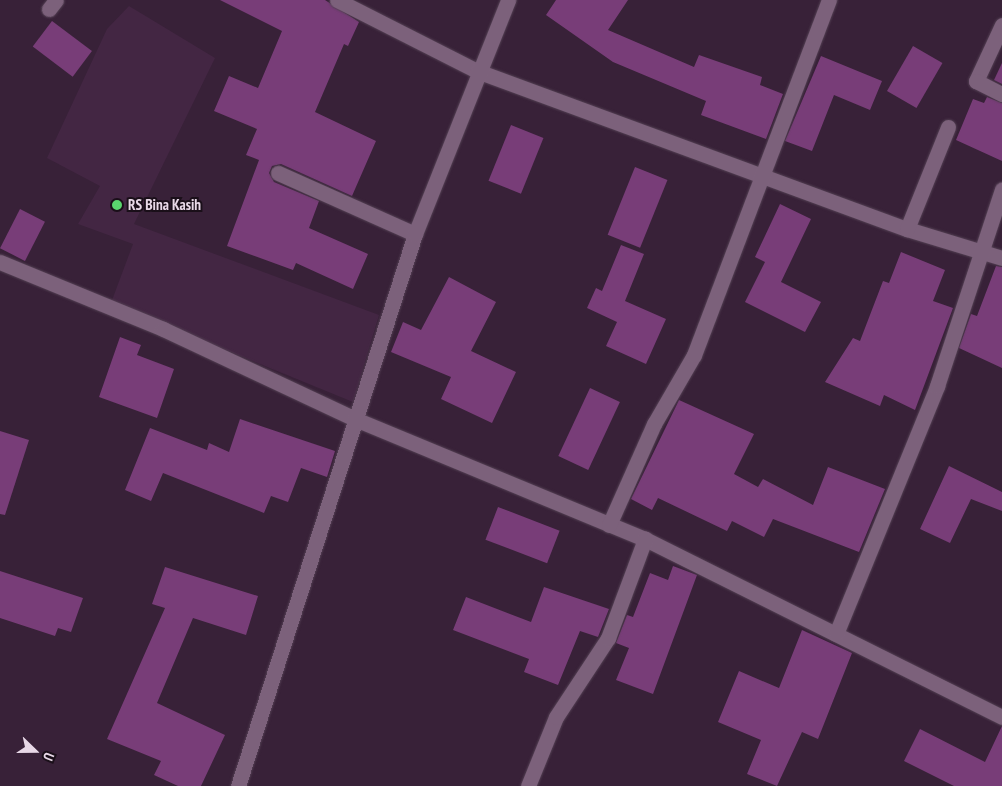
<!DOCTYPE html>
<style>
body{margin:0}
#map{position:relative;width:1002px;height:786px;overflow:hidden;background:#382138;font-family:"PT Sans Narrow",sans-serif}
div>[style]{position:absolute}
.built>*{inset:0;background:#432643}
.building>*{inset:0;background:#783d78;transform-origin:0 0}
.roads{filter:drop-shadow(0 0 1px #534053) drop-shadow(0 0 1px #534053)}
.minor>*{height:15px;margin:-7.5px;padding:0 7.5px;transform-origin:7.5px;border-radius:7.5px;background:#7c617b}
.dots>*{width:14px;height:14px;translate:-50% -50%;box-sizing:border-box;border:2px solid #1a0f19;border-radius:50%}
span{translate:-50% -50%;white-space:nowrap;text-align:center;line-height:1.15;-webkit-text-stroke:4px #1a0f19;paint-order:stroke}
.poi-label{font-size:15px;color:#e8d8e7;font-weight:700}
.left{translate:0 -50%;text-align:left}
.north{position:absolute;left:10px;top:726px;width:50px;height:50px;-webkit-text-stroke:4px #1a0f19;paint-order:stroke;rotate:112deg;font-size:14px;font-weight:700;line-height:20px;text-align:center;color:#e8d8e7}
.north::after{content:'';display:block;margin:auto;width:18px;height:22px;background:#e8d8e7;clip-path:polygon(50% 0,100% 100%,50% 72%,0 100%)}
</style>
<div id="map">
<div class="built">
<div style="clip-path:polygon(129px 6px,215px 58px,134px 224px,379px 315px,353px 402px,111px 303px,133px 244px,78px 224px,100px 186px,47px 158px,107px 29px)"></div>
</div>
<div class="building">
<div style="clip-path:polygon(220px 0,325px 0,359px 22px,348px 46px,344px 44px,315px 112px,376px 141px,352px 196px,281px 164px,272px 166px,269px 173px,274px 182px,319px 201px,309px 228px,368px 254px,353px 289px,296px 263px,293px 270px,227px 246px,259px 160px,246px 155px,257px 129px,214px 111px,229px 76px,258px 88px,282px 31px)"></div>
<div style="clip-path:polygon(556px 0,628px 0,608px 30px,694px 67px,699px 55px,762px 77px,760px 85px,783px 94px,766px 139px,701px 115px,706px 101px,613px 62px,546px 15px)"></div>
<div style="left:52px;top:21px;width:50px;height:32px;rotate:37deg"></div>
<div style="left:913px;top:46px;width:34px;height:52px;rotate:30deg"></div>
<div style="clip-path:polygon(821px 56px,882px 81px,870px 110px,834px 95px,812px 151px,785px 141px)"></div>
<div style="clip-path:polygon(1002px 63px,1002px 84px,994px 80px)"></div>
<div style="clip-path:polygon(987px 97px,1002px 103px,1002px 161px,956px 140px,973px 99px,984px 103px)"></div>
<div style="left:511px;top:125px;width:35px;height:60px;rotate:22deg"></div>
<div style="left:635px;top:167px;width:35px;height:73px;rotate:22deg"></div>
<div style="clip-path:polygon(780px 204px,811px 219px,781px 282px,821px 302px,805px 332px,745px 302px,765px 262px,755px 257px)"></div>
<div style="left:20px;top:209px;width:28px;height:44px;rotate:27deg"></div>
<div style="clip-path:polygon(621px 245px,644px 254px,625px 301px,666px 319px,646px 364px,606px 346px,617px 322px,587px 308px,596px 288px,602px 291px)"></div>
<div style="clip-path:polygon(901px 252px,945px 270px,933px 301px,953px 308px,915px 410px,884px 395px,880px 406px,825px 382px,853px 338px,860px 341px,883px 281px,889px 283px)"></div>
<div style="clip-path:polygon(996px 266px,1002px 267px,1002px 368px,959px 348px,971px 314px,977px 316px)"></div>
<div style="clip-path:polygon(449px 277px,496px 302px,471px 351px,516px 372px,492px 423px,441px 399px,451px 377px,391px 352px,403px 322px,421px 330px)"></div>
<div style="clip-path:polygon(120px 337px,141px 345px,137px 355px,174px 369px,157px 418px,99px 397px)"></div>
<div style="left:590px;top:388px;width:33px;height:75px;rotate:25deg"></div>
<div style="clip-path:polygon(679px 400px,754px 434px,734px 474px,758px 487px,763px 479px,813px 505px,828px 467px,885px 489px,859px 552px,773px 519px,764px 537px,732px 521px,727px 531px,658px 498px,652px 510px,631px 499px)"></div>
<div style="clip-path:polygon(240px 419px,335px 451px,327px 477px,301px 468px,288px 502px,271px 496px,264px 513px,163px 473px,151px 501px,125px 490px,150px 428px,207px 450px,209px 443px,229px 452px)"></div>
<div style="clip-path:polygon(0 431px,29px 440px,5px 515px,0 514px)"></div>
<div style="clip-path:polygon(949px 466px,1002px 492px,1002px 511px,971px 499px,950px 543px,920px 529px)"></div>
<div style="left:498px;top:507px;width:66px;height:35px;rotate:21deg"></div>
<div style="clip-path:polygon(673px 566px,697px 575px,653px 694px,616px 680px,629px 648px,616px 643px,627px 615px,633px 617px,650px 573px,668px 580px)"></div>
<div style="clip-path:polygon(165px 567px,258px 596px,246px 635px,193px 618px,157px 703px,225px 735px,201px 786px,178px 786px,154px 775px,161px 761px,107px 739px,165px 608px,152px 604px)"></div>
<div style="clip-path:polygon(0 571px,83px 598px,71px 632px,58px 628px,55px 636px,0 618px)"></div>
<div style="clip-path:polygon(544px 587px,609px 609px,598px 637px,580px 631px,558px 685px,524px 672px,529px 659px,453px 630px,466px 597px,531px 622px)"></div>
<div style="clip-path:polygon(802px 630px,852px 653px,818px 739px,802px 732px,777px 786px,747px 774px,761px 740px,718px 722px,739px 671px,779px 688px)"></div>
<div style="clip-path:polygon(1002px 726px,1002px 786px,954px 786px,904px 761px,920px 729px,985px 762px)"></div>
</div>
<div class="roads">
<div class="minor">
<div style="left:337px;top:0;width:157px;rotate:26.9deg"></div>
<div style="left:477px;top:71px;width:458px;rotate:20.2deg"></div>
<div style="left:907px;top:229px;width:99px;rotate:17deg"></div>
<div style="left:49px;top:9px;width:11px;rotate:-52deg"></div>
<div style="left:1002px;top:25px;width:62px;rotate:114.9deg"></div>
<div style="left:976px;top:81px;width:29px;rotate:27deg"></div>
<div style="left:278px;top:173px;width:150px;rotate:24deg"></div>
<div style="left:907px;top:229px;width:110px;rotate:-68.1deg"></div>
<div style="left:0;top:262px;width:176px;rotate:22.3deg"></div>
<div style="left:163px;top:329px;width:212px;rotate:25.1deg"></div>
<div style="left:355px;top:419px;width:314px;rotate:22.5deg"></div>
<div style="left:645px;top:539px;width:399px;rotate:26.5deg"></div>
<div style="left:609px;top:525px;width:111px;rotate:-66deg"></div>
<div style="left:654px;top:424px;width:80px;rotate:-59.9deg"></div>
<div style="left:694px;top:355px;width:380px;rotate:-69.2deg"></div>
<div style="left:836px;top:634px;width:268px;rotate:-67.8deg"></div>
<div style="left:937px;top:386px;width:207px;rotate:-71.7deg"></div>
<div style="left:238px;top:786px;width:580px;rotate:-72.22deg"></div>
<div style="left:415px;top:234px;width:252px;rotate:-68.3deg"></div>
<div style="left:528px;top:786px;width:74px;rotate:-67.9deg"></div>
<div style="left:556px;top:717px;width:95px;rotate:-56.6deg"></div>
<div style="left:608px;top:638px;width:106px;rotate:-69.5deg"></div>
</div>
</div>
<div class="dots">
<div style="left:117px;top:205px;background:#5ad56e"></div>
</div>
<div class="poi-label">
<span class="left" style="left:128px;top:205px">RS Bina Kasih</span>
</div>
<div class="north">U</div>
</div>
